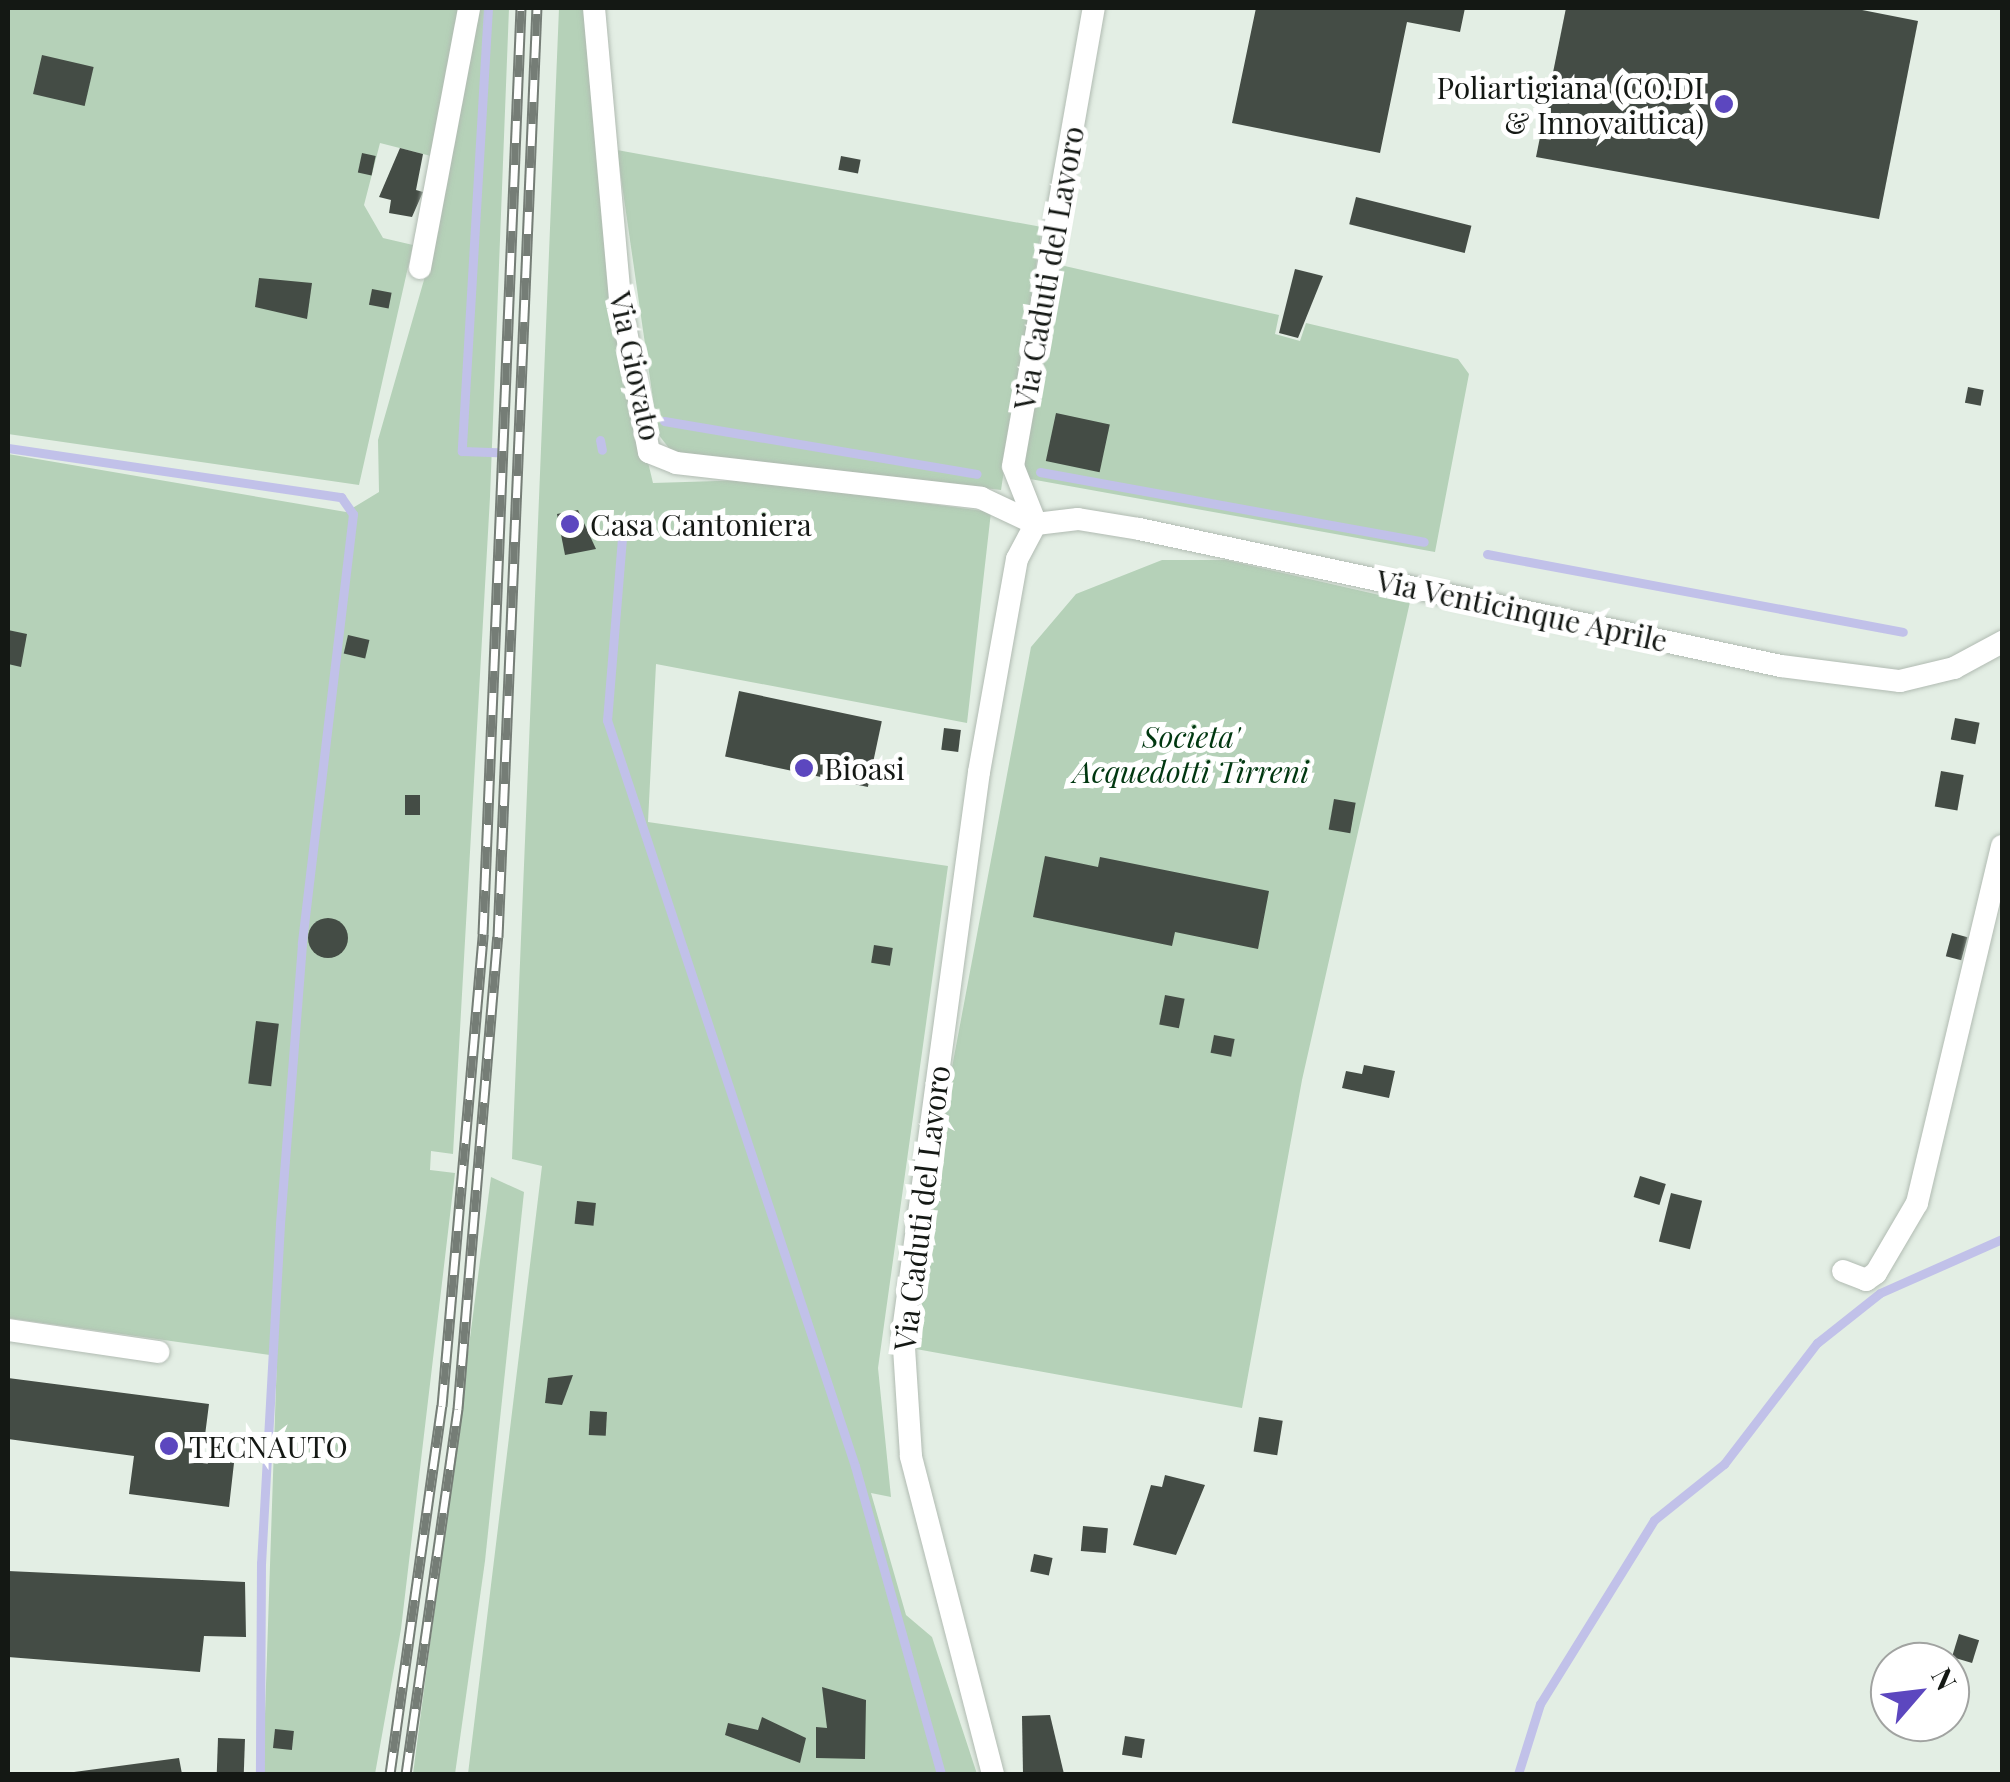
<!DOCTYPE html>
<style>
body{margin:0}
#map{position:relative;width:2010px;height:1782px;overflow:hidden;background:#e3eee4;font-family:"Playfair Display",serif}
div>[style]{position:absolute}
.green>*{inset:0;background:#b5d1b8}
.stream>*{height:9px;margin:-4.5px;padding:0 4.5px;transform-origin:4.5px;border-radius:4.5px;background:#c1c1e9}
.building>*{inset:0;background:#444c45;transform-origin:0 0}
.round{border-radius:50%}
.roads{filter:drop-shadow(0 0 2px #b1bbb2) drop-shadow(0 0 2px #b1bbb2)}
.street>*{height:22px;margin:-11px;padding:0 11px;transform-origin:11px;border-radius:11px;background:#fff}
.rail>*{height:11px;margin-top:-5.5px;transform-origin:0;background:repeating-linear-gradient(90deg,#fff 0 22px,#757d76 0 44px);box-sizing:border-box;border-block:2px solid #757d76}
.dots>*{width:28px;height:28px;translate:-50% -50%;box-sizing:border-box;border:5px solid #fff;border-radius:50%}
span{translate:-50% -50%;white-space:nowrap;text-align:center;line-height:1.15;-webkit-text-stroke:10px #fff;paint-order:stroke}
.poi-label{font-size:30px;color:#141814}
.right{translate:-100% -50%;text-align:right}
.left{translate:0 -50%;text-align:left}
.street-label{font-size:30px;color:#141814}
.park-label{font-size:30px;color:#003710;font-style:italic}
.frame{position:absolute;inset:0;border:10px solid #141814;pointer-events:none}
.north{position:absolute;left:1870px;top:1642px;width:100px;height:100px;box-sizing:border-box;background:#fff;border:2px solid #a1a3a1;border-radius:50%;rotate:62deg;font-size:28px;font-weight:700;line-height:40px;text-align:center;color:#141814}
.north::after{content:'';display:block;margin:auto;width:35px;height:45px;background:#5c47bf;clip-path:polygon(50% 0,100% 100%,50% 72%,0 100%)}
</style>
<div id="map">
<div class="green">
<div style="clip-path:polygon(8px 8px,462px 8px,435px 157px,380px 143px,364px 205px,383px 238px,413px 245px,359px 485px,8px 434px)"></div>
<div style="clip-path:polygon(477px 8px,509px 8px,490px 497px,453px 1154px,431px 1151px,430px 1170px,455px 1173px,401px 1629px,375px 1774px,263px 1774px,277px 1356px,8px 1318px,8px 454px,346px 512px,379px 492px,378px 440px,428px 266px)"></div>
<div style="clip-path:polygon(559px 8px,585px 8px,620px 345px,653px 483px,749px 480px,991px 512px,967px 723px,656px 664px,648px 822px,948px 866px,878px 1368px,891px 1497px,871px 1493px,906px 1615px,932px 1637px,977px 1774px,468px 1774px,542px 1166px,512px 1159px)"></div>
<div style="clip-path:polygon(617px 150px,1042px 227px,1001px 490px,672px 452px,658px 434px)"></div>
<div style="clip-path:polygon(1056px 264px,1279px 315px,1275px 334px,1300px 341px,1306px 323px,1458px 359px,1469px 374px,1435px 552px,1030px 479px,1021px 464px)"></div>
<div style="clip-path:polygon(1162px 560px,1226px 560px,1410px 602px,1302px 1080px,1242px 1408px,916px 1349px,950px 1078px,1031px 647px,1076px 594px)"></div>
<div style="clip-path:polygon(491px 1177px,524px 1192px,485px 1561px,455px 1774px,413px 1774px)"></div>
</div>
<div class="stream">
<div style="left:488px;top:8px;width:444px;rotate:93.4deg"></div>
<div style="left:462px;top:451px;width:35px;rotate:2deg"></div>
<div style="left:664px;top:421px;width:317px;rotate:9.6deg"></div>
<div style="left:600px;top:440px;width:10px;rotate:79deg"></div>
<div style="left:8px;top:448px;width:337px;rotate:8.4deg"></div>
<div style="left:341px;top:497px;width:21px;rotate:55deg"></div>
<div style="left:353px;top:514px;width:433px;rotate:96.8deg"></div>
<div style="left:302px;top:944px;width:281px;rotate:94.5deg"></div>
<div style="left:280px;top:1224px;width:340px;rotate:93.2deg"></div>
<div style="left:261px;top:1563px;width:211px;rotate:90.3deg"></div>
<div style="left:1040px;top:472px;width:390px;rotate:10.3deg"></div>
<div style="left:623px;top:526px;width:195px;rotate:94.7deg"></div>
<div style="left:607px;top:720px;width:786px;rotate:71.61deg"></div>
<div style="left:855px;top:1466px;width:320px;rotate:74.4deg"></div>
<div style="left:1487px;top:554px;width:423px;rotate:10.6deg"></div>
<div style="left:1518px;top:1774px;width:73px;rotate:-72.6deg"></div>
<div style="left:1540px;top:1704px;width:216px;rotate:-58.2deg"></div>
<div style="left:1654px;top:1520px;width:90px;rotate:-38.7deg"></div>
<div style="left:1724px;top:1464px;width:153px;rotate:-52.5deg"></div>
<div style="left:1817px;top:1343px;width:80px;rotate:-38.4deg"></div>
<div style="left:1880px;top:1293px;width:133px;rotate:-23.9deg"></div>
</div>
<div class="building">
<div style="clip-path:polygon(1256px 8px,1465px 8px,1460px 32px,1407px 22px,1380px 153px,1232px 123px)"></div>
<div style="clip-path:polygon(1566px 8px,1852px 8px,1918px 21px,1879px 219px,1536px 157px)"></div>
<div style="left:42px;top:55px;width:53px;height:40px;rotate:13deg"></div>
<div style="clip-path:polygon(400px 148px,423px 154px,416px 190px,423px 192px,412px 217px,389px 213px,391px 200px,379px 197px)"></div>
<div style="left:362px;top:153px;width:14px;height:20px;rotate:12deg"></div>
<div style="left:841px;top:156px;width:20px;height:14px;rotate:11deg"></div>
<div style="left:1356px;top:197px;width:119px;height:28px;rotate:14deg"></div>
<div style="clip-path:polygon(1295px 269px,1323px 276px,1298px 338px,1279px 333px)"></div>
<div style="clip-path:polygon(259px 278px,312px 283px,307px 319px,255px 307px)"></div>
<div style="left:372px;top:289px;width:20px;height:16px;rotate:11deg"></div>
<div style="left:1968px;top:387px;width:16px;height:16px;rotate:11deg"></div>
<div style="left:1056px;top:413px;width:55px;height:49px;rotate:12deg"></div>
<div style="clip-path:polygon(578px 510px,596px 549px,565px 555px,557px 514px)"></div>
<div style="clip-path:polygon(8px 630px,27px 634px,21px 667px,8px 664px)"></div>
<div style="left:348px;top:635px;width:22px;height:19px;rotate:13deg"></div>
<div style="left:739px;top:691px;width:146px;height:67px;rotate:12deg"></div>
<div style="left:1955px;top:718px;width:25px;height:22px;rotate:11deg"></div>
<div style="left:944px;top:728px;width:17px;height:22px;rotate:7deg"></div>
<div style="left:1941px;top:771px;width:23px;height:36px;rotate:10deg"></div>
<div style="left:405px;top:795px;width:15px;height:20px"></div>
<div style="left:1334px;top:799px;width:22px;height:31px;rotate:10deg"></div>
<div style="clip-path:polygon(1045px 856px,1098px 867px,1100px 857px,1269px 891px,1258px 949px,1175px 932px,1172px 946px,1033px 917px)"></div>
<div class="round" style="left:308px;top:918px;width:40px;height:40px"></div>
<div style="left:1952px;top:933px;width:16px;height:24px;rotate:15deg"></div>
<div style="left:874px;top:945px;width:19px;height:18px;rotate:9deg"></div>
<div style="left:1165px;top:995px;width:20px;height:30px;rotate:11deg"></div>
<div style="left:256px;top:1021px;width:23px;height:63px;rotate:7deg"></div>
<div style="left:1214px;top:1035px;width:21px;height:18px;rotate:11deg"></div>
<div style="clip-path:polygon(1364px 1065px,1395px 1071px,1389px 1098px,1342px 1088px,1346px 1071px,1362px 1074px)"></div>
<div style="left:1640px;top:1176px;width:27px;height:22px;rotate:17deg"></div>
<div style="left:1671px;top:1193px;width:32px;height:50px;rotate:14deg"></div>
<div style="left:577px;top:1201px;width:19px;height:23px;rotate:6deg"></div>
<div style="clip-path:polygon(573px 1375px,562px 1405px,545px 1403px,548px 1378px)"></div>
<div style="clip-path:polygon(8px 1378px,209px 1404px,202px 1459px,234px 1463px,229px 1507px,129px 1494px,134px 1456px,8px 1439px)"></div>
<div style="left:590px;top:1411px;width:17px;height:24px;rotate:3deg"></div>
<div style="left:1259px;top:1417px;width:24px;height:35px;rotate:9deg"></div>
<div style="clip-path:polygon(1165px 1475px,1205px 1485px,1176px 1555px,1133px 1545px,1151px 1485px,1162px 1487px)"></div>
<div style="left:1083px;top:1526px;width:25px;height:25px;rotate:5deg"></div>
<div style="left:1034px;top:1554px;width:19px;height:18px;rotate:12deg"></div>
<div style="clip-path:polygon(8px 1571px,245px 1582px,246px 1637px,204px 1636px,200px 1672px,8px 1657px)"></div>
<div style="left:1959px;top:1634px;width:21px;height:24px;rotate:17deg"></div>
<div style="clip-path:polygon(822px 1687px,866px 1700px,865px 1759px,816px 1758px,816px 1727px,827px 1728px)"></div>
<div style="clip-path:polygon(1050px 1715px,1064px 1774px,1023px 1774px,1022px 1716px)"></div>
<div style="clip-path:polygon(762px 1717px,806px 1738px,800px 1763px,725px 1735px,728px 1723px,758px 1730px)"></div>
<div style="left:275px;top:1729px;width:19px;height:19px;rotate:6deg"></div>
<div style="left:1125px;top:1736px;width:20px;height:19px;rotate:9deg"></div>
<div style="left:218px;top:1738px;width:27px;height:36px;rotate:2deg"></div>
<div style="clip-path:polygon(179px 1758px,182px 1774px,74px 1774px,74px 1772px)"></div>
</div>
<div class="roads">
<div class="street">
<div style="left:594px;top:8px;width:292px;rotate:84.9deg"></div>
<div style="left:620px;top:299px;width:156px;rotate:79.3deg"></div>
<div style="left:649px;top:452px;width:29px;rotate:22deg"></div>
<div style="left:676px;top:463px;width:307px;rotate:6.5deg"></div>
<div style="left:981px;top:498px;width:61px;rotate:25.3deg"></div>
<div style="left:420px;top:268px;width:265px;rotate:-79.3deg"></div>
<div style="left:1036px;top:524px;width:42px;rotate:-6.8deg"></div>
<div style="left:1078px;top:519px;width:62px;rotate:9.3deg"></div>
<div style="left:1139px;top:529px;width:656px;rotate:12.05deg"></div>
<div style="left:1781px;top:666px;width:120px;rotate:7.2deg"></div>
<div style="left:1900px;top:681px;width:56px;rotate:-13.5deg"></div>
<div style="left:1954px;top:668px;width:55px;rotate:-28.4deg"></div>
<div style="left:1036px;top:524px;width:62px;rotate:-111.6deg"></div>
<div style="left:1013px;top:466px;width:465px;rotate:-80deg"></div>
<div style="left:1843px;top:1271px;width:25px;rotate:21deg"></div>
<div style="left:1866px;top:1280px;width:12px;rotate:-35deg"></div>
<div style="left:1876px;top:1273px;width:81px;rotate:-59.6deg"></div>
<div style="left:1917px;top:1203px;width:367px;rotate:-76.6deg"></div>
<div style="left:8px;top:1330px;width:152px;rotate:8.3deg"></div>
<div style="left:993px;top:1774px;width:328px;rotate:-104.5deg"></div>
<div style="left:911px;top:1456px;width:125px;rotate:-93.7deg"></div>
<div style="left:903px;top:1331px;width:564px;rotate:-82.26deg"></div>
<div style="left:979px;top:772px;width:216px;rotate:-79.9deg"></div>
<div style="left:1017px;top:559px;width:40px;rotate:-62deg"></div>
</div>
</div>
<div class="rail">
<div style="left:390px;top:1774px;width:372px;rotate:-82deg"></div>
<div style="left:442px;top:1406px;width:474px;rotate:-85deg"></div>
<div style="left:483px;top:934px;width:927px;rotate:-87.65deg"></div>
<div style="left:406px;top:1774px;width:369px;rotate:-81.9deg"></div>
<div style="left:458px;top:1409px;width:474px;rotate:-85.2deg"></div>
<div style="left:498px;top:937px;width:930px;rotate:-87.6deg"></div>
</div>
<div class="dots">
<div style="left:1724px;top:104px;background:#5c47bf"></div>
<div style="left:570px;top:524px;background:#5c47bf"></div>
<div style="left:804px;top:768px;background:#5c47bf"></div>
<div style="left:169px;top:1446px;background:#5c47bf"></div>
</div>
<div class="poi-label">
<span class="right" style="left:1704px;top:104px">Poliartigiana (CO.DI<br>&amp; Innovaittica)</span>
<span class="left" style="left:590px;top:524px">Casa Cantoniera</span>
<span class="left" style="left:824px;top:768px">Bioasi</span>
<span class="left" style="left:189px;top:1446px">TECNAUTO</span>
</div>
<div class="street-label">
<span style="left:1048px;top:268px;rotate:-80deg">Via Caduti del Lavoro</span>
<span style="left:636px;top:366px;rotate:78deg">Via Giovato</span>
<span style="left:1522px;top:610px;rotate:12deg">Via Venticinque Aprile</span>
<span style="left:921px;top:1208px;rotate:-83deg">Via Caduti del Lavoro</span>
</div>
<div class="park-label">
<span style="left:1191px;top:753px">Societa'<br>Acquedotti Tirreni</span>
</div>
<div class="frame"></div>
<div class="north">N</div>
</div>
